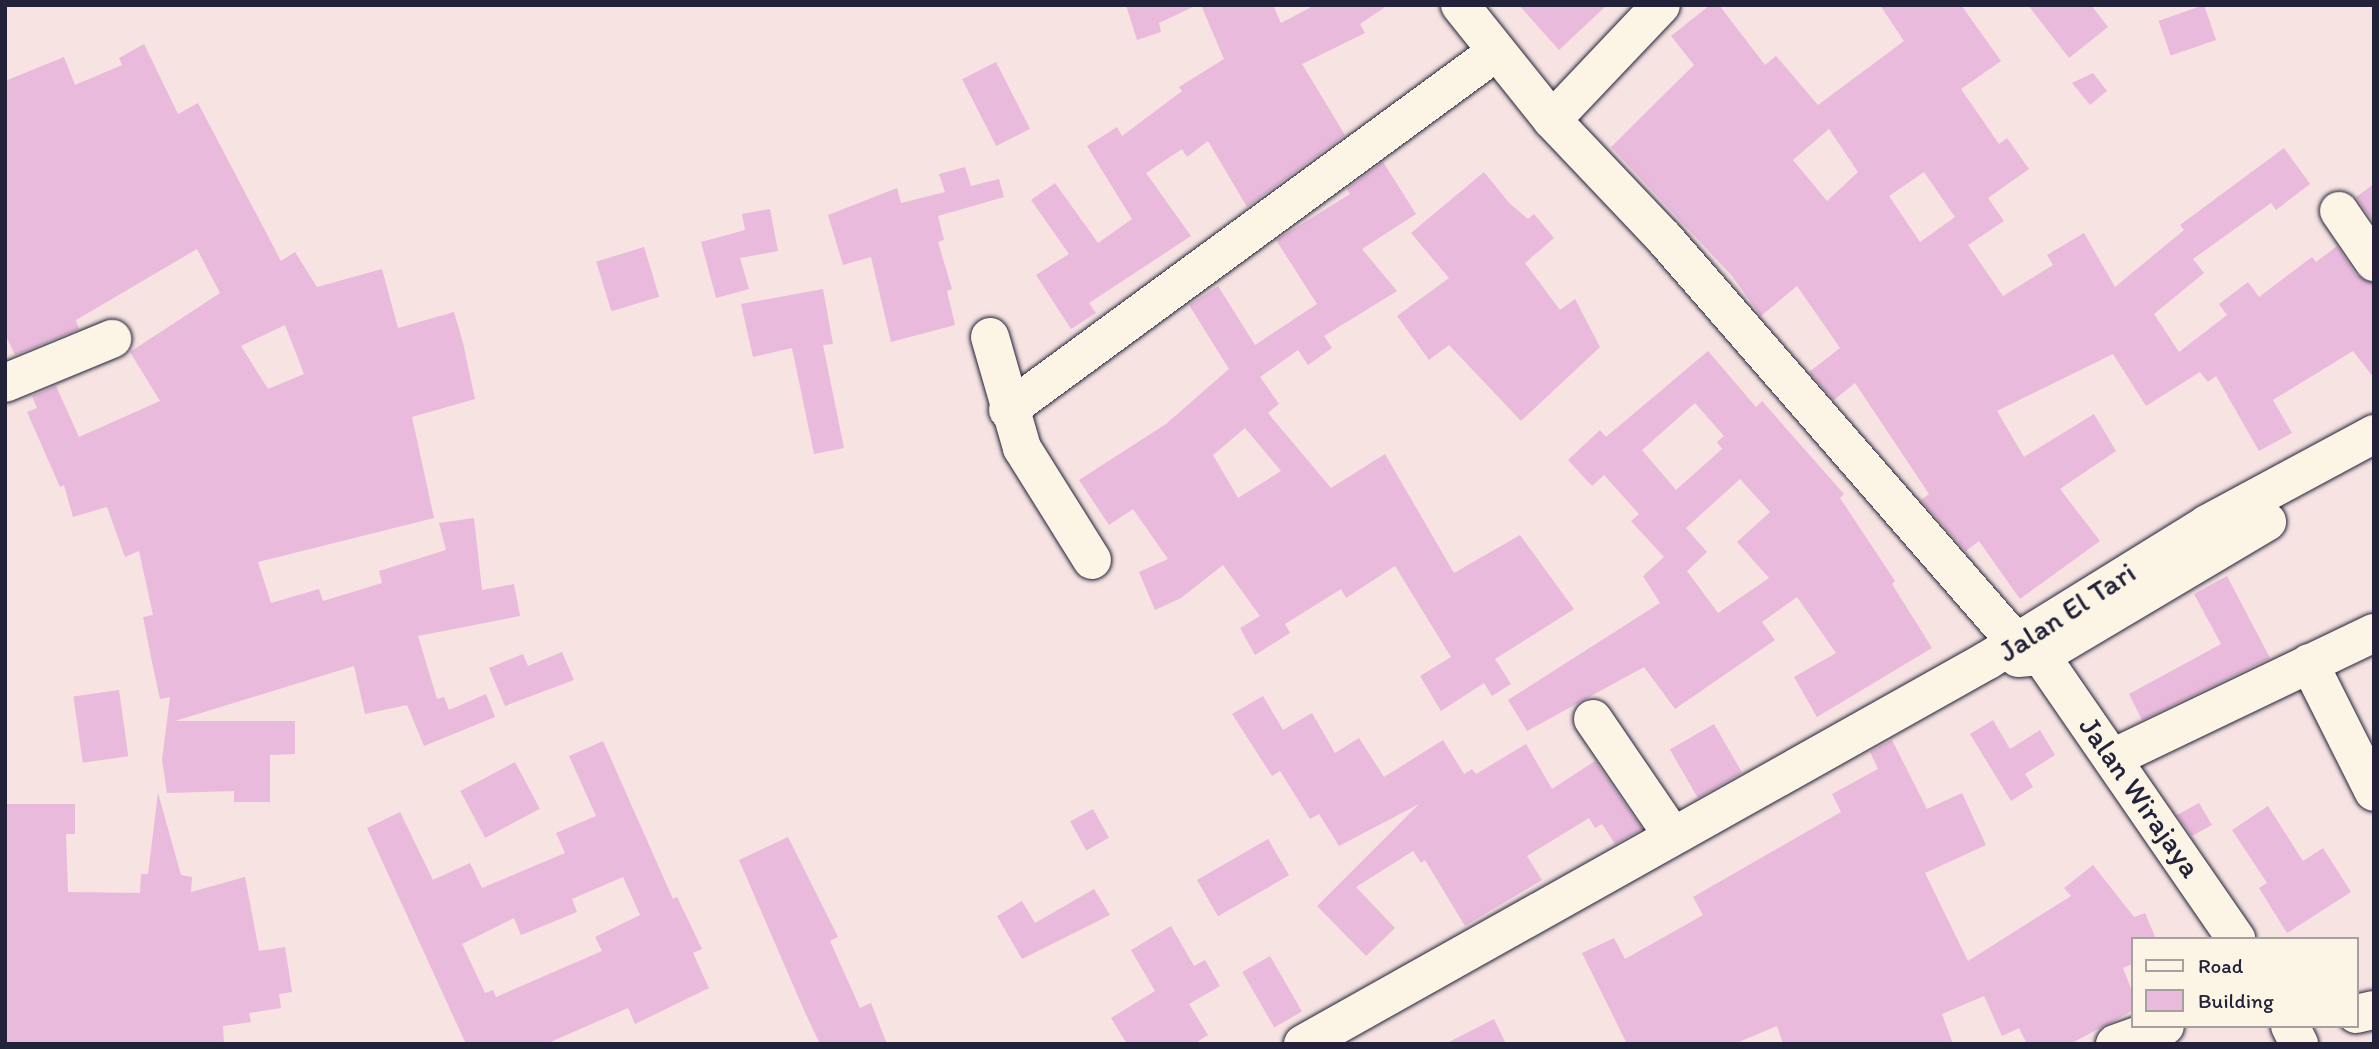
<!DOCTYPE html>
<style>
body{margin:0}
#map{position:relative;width:2379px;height:1049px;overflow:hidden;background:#f6e3e2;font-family:Itim,sans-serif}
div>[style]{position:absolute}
.building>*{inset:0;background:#e9badc;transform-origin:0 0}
.roads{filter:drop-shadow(0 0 2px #22223b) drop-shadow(0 0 2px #22223b)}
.minor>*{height:38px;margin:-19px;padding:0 19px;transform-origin:19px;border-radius:19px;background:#fcf5e5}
span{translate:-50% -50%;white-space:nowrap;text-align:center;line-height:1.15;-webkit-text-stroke:5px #fcf5e5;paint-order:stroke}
.street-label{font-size:30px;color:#22223b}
.frame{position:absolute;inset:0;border:7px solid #22223b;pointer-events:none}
.legend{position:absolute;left:2131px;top:937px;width:228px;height:91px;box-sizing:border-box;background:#fcf5e5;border:2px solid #a5a1a1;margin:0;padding:9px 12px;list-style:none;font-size:21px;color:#22223b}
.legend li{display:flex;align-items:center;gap:14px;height:35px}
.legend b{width:35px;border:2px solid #a5a1a1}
</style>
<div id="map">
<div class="building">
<div style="clip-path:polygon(1126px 5px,1197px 5px,1159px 23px,1161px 32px,1137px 40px)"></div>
<div style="clip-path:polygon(1201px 5px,1273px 5px,1281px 23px,1315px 5px,1388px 5px,1360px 24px,1365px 33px,1302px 64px,1345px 135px,1247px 207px,1208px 141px,1187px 157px,1182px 149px,1146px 173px,1191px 236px,1089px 303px,1096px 313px,1071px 329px,1036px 275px,1069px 254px,1031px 200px,1055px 183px,1098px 243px,1132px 219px,1087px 146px,1117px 127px,1122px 136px,1182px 91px,1179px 87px,1224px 59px)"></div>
<div style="clip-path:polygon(1519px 5px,1607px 5px,1559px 50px)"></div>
<div style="clip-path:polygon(evenodd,1710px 5px,1719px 5px,1765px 65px,1776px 56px,1818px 105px,1904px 41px,1880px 5px,1961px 5px,2001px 61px,1961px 89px,1999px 144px,2007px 138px,2029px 169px,1988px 198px,2004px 221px,1968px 245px,2003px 296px,2053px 265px,2047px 255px,2084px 233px,2115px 287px,2184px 230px,2180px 225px,2284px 148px,2310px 184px,2276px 210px,2271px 203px,2193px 259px,2204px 273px,2154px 314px,2179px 352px,2227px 315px,2219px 304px,2248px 282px,2259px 297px,2312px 257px,2316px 262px,2337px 246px,2356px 275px,2374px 284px,2374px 378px,2353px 351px,2273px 400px,2292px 433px,2259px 451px,2216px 376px,2208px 382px,2200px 372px,2146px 406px,2113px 354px,1997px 411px,2024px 457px,2094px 414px,2116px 451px,2060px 489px,2100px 541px,2020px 599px,1979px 541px,1966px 551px,1921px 500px,1929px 494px,1855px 383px,1834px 400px,1809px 372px,1840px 348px,1797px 286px,1761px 316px,1732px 276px,1611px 147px,1694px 65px,1671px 36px,1710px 5px,1829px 129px,1858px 172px,1827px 201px,1793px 160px,1829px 129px,1710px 5px,1924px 172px,1955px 217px,1920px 242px,1889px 196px,1924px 172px)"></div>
<div style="clip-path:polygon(2028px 5px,2091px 5px,2108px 27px,2069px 58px)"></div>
<div style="left:2204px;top:5px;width:37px;height:48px;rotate:71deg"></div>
<div style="clip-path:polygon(evenodd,144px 44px,178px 114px,198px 103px,281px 261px,295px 252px,317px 287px,382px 269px,398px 328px,454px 312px,463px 343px,475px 399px,412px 417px,434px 518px,258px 562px,271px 603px,319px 589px,323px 601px,382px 583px,379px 571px,446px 550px,439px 523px,474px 518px,482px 590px,514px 584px,520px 616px,418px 636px,437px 699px,444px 697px,449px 710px,486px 694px,495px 717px,424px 746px,407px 705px,365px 714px,354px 666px,175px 721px,295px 721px,295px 754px,270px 755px,270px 802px,234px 802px,234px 791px,167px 793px,162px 760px,170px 697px,160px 699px,152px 662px,143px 617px,153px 615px,139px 551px,125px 557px,107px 507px,73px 517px,64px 485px,60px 487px,27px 412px,37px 408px,32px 396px,56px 386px,79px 437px,160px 401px,130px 352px,220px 293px,197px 249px,76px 320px,79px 329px,15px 355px,5px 334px,5px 81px,64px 57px,75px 85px,122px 65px,119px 58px,144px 44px,285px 325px,304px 374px,268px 389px,241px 346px,285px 325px)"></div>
<div style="left:996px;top:62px;width:75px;height:38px;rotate:63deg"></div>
<div style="clip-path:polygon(2093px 73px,2107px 91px,2090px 105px,2072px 83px)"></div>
<div style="clip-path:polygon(evenodd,1383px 162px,1416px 214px,1362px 249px,1397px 291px,1324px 336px,1332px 348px,1308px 365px,1298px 350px,1260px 377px,1279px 404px,1268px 413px,1331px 488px,1385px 454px,1454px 573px,1520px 535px,1574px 609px,1495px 659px,1511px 684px,1492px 696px,1484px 683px,1441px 711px,1420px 676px,1451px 657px,1395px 566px,1346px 598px,1341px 589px,1285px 624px,1290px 633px,1255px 655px,1240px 628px,1260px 616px,1223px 565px,1181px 598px,1155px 610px,1139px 572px,1168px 559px,1133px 509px,1109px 525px,1079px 480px,1166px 424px,1229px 369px,1189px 305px,1218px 286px,1255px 345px,1317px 304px,1276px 240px,1350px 194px,1347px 189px,1383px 162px,1245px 428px,1281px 471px,1238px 498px,1213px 455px,1245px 428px)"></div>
<div style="clip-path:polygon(965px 167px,971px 186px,999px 179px,1004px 197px,938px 216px,944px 240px,938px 242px,952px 289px,947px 291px,955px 325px,891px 342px,871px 257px,843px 265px,828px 215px,897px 188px,901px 203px,945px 192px,939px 174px)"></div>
<div style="clip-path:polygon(1484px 172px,1510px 204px,1528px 219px,1534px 214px,1554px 238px,1525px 263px,1560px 310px,1575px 299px,1600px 347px,1521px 421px,1449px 345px,1429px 360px,1397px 316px,1449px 278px,1411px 233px)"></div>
<div style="clip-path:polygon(2374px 184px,2374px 223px,2356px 197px)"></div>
<div style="clip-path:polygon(770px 209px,778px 251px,740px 258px,749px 289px,716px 298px,701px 242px,745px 230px,742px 214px)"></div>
<div style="left:644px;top:247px;width:52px;height:50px;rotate:73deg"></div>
<div style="clip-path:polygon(823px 289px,833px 344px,823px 345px,844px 448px,814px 454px,792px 348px,753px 357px,741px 304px)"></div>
<div style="clip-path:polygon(evenodd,1708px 351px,1756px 407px,1762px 401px,1844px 494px,1840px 498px,1895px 581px,1892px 584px,1932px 648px,1817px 717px,1794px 677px,1836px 653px,1797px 597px,1762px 622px,1775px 640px,1675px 709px,1644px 667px,1527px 731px,1508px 700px,1660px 603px,1643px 576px,1664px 557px,1631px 521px,1639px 514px,1604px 475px,1592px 486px,1568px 460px,1600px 430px,1606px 437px,1708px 351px,1695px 403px,1724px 436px,1717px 442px,1722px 449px,1676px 490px,1642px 450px,1695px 403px,1708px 351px,1740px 479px,1770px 512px,1737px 542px,1769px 578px,1718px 613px,1687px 571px,1707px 552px,1686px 528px,1740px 479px)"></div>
<div style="clip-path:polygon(2227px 576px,2270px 658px,2142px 720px,2129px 694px,2221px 644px,2194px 594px)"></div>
<div style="clip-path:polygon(562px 652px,574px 680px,505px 706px,489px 668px,523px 654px,528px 666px)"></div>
<div style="left:119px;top:690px;width:67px;height:46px;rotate:82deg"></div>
<div style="clip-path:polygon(1263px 696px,1283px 730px,1312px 713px,1335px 753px,1359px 738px,1384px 777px,1443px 740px,1464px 774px,1472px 769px,1476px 774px,1526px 744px,1552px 789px,1595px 761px,1642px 829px,1615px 844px,1602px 824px,1595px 828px,1589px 818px,1527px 856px,1542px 880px,1465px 926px,1425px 860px,1421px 863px,1413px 851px,1356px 887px,1395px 928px,1366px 956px,1317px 906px,1419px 804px,1339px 846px,1319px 814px,1310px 819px,1280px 771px,1272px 776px,1232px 714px)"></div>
<div style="clip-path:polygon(1993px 720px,2010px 749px,2040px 730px,2055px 755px,2025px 774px,2033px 787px,2011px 801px,1970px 734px)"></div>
<div style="left:1714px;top:724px;width:56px;height:51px;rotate:60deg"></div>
<div style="clip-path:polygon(1892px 740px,1927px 809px,1962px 793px,1986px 845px,1925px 873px,1968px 961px,2071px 896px,2064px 888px,2093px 865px,2134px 917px,2145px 913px,2156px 939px,2132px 939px,2132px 964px,2123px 968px,2132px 991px,2132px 1011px,2070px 1044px,2027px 1044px,2019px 1028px,2002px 1036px,1984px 996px,1942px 1014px,1953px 1044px,1783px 1044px,1777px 1026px,1734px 1044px,1627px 1044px,1582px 953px,1614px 938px,1625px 959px,1703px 915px,1693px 897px,1841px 812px,1832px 794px,1878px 769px,1870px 752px)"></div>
<div style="clip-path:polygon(evenodd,603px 741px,673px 899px,677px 897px,702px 949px,693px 953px,709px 988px,635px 1024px,628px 1008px,546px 1044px,466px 1044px,367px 828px,400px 812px,433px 880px,470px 863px,482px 888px,565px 853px,556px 833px,596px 816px,569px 756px,603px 741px,623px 877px,640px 915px,595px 937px,602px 951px,496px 997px,493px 990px,485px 993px,462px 944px,514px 918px,521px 935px,577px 912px,572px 899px,623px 877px)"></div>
<div style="left:515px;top:762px;width:53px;height:62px;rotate:62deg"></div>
<div style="clip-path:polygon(158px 793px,181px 875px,192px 877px,191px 892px,245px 877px,259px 951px,285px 947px,292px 992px,279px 994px,281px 1008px,249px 1013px,251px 1022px,223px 1026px,224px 1044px,5px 1044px,5px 804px,75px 804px,75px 834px,66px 834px,68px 892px,140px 893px,141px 874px,148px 874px)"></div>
<div style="clip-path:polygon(2199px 803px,2212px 825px,2192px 836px,2177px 815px)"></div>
<div style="clip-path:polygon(2268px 806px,2303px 861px,2323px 848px,2351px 892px,2287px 933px,2259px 888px,2267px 883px,2232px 830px)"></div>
<div style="left:1093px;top:809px;width:33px;height:26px;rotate:61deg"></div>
<div style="clip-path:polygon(788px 837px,838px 937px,830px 941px,860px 1008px,871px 1003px,887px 1044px,820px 1044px,803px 1008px,739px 860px)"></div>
<div style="left:1268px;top:839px;width:42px;height:82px;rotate:60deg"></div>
<div style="clip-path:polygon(1094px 889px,1110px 915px,1022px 959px,997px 916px,1022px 901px,1035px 923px)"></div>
<div style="clip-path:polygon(1171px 926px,1194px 966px,1205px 960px,1220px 986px,1189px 1004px,1208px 1035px,1194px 1044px,1127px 1044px,1111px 1018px,1155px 991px,1131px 950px)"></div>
<div style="left:1270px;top:956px;width:64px;height:32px;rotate:60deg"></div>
<div style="clip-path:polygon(1494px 1019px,1506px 1044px,1445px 1044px)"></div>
</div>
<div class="roads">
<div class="minor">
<div style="left:1460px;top:5px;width:147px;rotate:51.3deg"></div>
<div style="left:1552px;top:120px;width:163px;rotate:46.5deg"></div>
<div style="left:1664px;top:238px;width:533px;rotate:48.96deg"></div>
<div style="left:2014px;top:640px;width:31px;rotate:31deg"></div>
<div style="left:2041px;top:656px;width:344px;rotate:55.4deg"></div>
<div style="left:1552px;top:120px;width:158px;rotate:-46.5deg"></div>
<div style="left:2339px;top:211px;width:62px;rotate:55.5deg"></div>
<div style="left:990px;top:337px;width:116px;rotate:73.9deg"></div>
<div style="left:1022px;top:448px;width:132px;rotate:58deg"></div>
<div style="left:5px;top:383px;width:116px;rotate:-22.4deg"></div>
<div style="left:1008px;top:410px;width:605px;rotate:-36.26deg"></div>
<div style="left:2018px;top:658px;width:23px;rotate:-5deg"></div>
<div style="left:2041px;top:656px;width:263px;rotate:-30.7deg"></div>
<div style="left:2309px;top:663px;width:144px;rotate:63.3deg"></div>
<div style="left:1593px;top:719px;width:140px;rotate:55.7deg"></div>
<div style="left:2115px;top:757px;width:287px;rotate:-25.6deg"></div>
<div style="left:2356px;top:1014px;width:18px;rotate:-13deg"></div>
<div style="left:2290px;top:1026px;width:20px;rotate:63deg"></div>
<div style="left:1303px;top:1044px;width:785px;rotate:-29.27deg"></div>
<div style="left:1988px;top:660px;width:258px;rotate:-31.8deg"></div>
<div style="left:2207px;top:524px;width:190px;rotate:-28.3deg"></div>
<div style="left:2115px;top:1044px;width:53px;rotate:-19.8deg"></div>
</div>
</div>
<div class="street-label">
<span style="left:2067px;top:612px;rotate:-33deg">Jalan El Tari</span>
<span style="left:2140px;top:797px;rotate:55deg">Jalan Wirajaya</span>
</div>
<div class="frame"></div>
<ul class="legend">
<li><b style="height:9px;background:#fcf5e5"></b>Road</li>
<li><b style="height:19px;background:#e9badc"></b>Building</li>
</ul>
</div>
